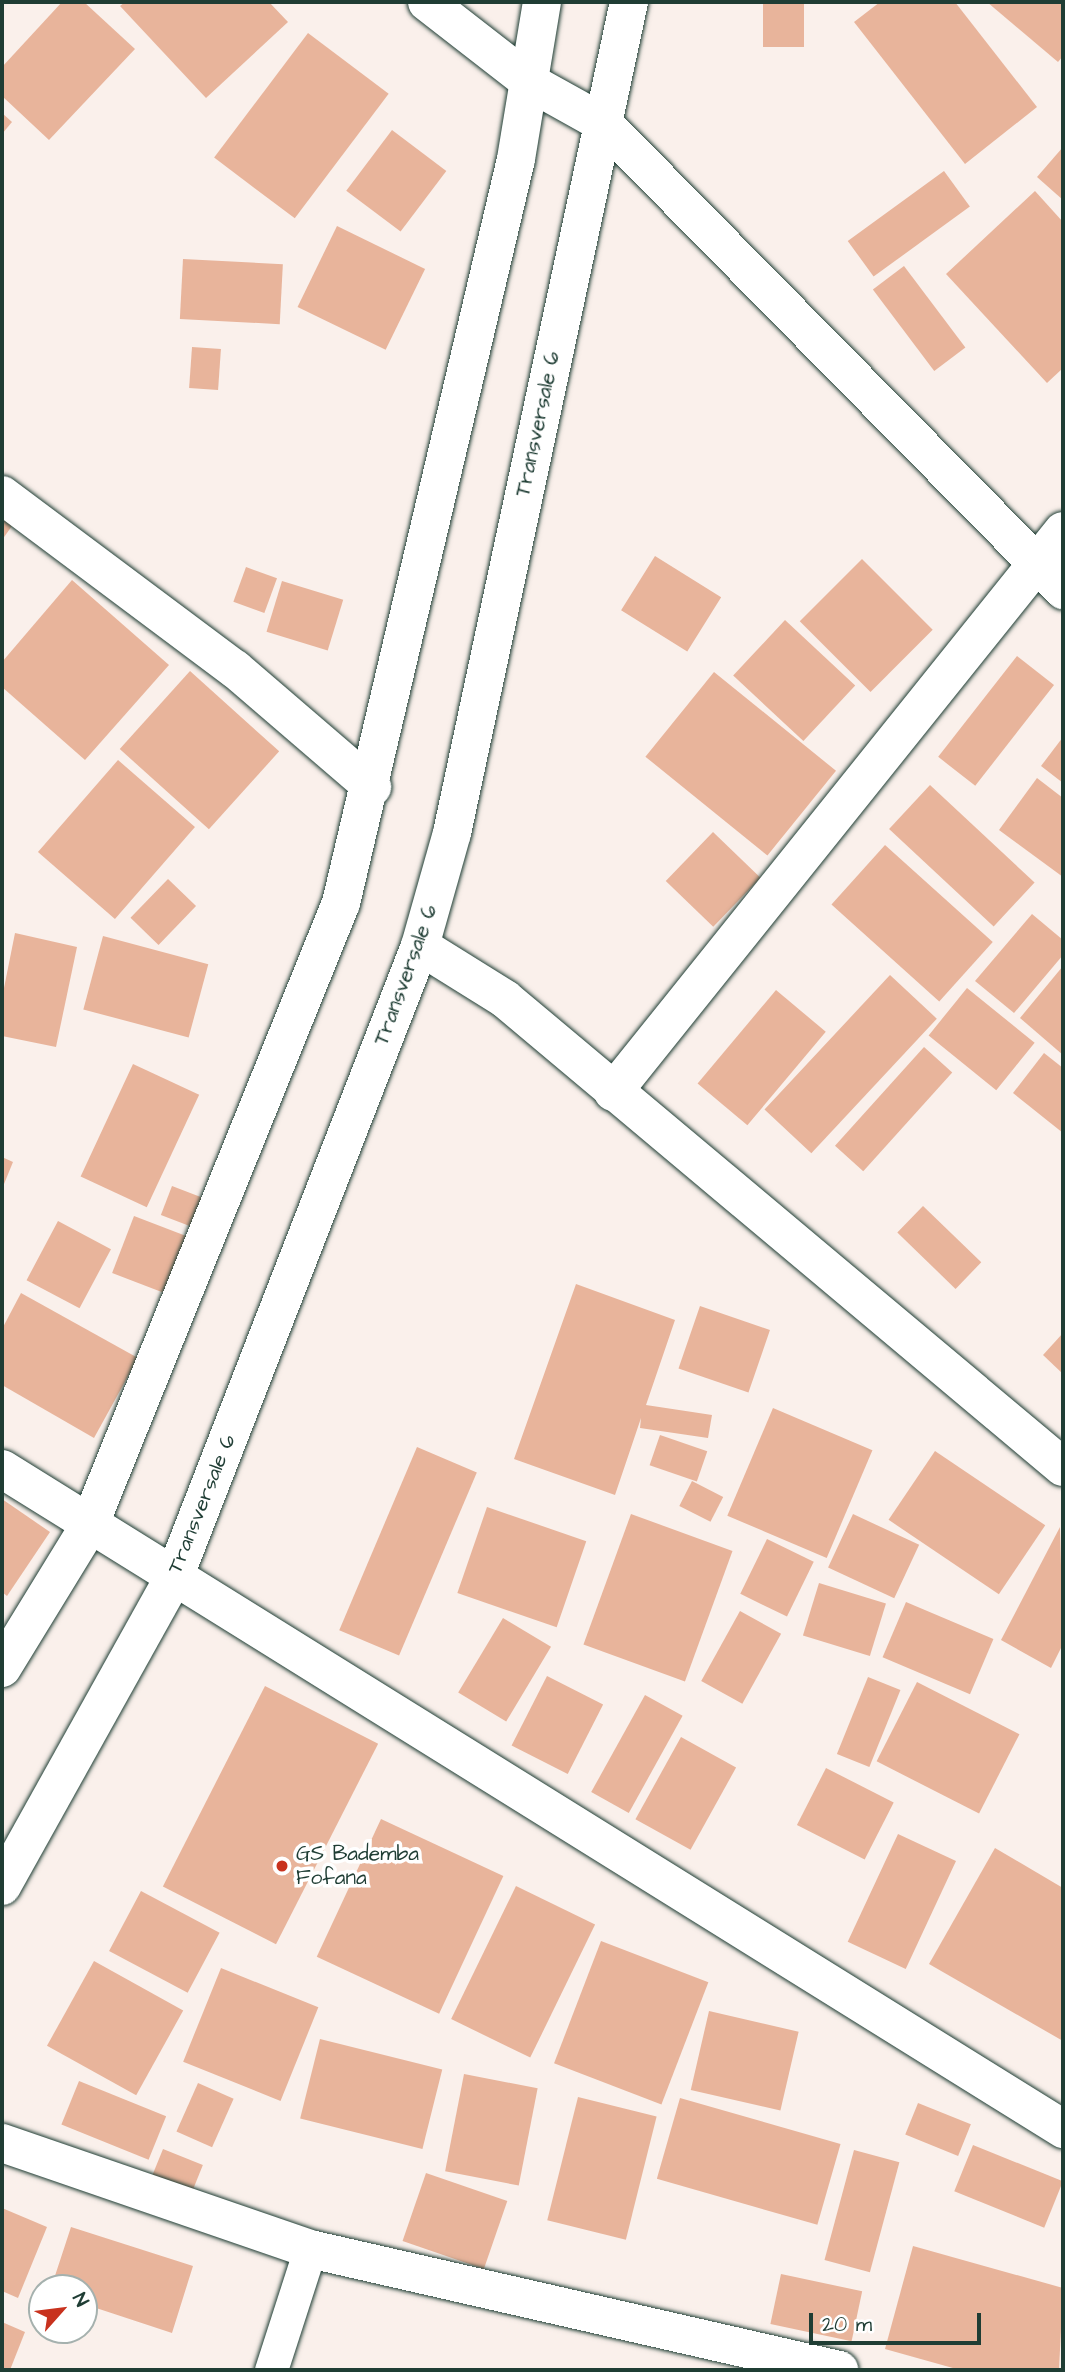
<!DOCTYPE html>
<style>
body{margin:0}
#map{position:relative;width:1065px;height:2372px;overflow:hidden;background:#faf0eb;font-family:"Architects Daughter",sans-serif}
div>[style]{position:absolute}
.building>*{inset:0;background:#e8b49b;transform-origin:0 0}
.roads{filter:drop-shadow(0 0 2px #1f3d34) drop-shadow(0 0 2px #1f3d34)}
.service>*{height:33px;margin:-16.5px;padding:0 16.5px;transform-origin:16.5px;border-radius:16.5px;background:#fff}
.minor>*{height:38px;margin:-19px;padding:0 19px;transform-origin:19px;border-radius:19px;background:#fff}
.secondary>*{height:38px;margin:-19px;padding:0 19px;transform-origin:19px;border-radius:19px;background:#fff}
.dots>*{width:19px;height:19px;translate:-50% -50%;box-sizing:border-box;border:4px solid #fff;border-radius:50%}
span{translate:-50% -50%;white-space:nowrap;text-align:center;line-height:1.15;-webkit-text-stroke:7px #fff;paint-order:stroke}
.street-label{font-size:21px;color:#1f3d34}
.poi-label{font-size:21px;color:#1f3d34}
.left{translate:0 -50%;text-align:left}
.frame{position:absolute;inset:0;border:4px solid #1f3d34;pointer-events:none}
.north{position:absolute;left:28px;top:2274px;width:70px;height:70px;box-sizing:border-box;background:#fff;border:2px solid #a5b1ae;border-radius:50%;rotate:62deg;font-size:19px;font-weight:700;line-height:28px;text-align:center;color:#1f3d34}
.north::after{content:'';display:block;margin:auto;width:24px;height:32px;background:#c8321e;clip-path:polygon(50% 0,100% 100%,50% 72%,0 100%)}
.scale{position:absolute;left:809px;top:2313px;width:172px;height:32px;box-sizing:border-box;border:4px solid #1f3d34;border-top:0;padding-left:9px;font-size:21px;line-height:24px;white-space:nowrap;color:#1f3d34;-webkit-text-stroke:5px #fff;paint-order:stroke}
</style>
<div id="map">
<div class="building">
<div style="clip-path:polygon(62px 2px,84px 2px,135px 49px,49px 140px,2px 96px,2px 67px)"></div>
<div style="clip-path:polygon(125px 2px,269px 2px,288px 22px,206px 98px,120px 6px)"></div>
<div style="left:763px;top:2px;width:41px;height:45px"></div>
<div style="clip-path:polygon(880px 2px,955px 2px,1037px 107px,965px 164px,854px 22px)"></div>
<div style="clip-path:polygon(987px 2px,1063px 2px,1063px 56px,1058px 62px)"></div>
<div style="left:308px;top:33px;width:101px;height:156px;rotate:37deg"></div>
<div style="clip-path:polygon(2px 113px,12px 122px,2px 134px)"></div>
<div style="left:392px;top:130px;width:68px;height:76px;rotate:37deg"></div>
<div style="clip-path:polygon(1063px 147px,1063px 200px,1037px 177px)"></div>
<div style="left:944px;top:171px;width:44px;height:119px;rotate:54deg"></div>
<div style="clip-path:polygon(1035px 191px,1063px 222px,1063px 368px,1047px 383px,946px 274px)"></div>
<div style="left:337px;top:226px;width:98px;height:90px;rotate:26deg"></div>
<div style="left:183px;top:259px;width:100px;height:60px;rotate:3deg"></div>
<div style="left:904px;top:266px;width:102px;height:39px;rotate:53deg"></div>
<div style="left:192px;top:347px;width:29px;height:41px;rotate:4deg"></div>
<div style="clip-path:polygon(2px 503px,19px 516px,2px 540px)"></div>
<div style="left:655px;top:556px;width:78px;height:64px;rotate:32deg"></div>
<div style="left:862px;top:559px;width:100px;height:88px;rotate:45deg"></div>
<div style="left:246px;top:567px;width:33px;height:37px;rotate:20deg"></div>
<div style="clip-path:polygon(72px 580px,169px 665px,85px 760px,2px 687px,2px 662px)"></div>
<div style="left:282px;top:581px;width:64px;height:53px;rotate:17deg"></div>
<div style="left:785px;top:620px;width:96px;height:76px;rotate:43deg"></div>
<div style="left:1017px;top:656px;width:47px;height:128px;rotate:38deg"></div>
<div style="left:190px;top:671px;width:120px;height:105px;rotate:42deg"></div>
<div style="left:714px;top:672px;width:157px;height:109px;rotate:39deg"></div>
<div style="clip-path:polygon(1063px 737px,1063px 783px,1041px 766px)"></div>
<div style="left:118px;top:760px;width:102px;height:122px;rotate:41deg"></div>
<div style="clip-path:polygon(1037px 778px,1063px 798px,1063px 877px,999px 830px)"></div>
<div style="left:930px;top:785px;width:143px;height:60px;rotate:43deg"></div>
<div style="left:713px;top:832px;width:66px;height:68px;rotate:44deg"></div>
<div style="left:885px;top:845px;width:145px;height:80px;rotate:42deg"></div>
<div style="left:168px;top:879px;width:39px;height:54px;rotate:44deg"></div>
<div style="clip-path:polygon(1032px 914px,1063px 940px,1063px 955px,1014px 1013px,975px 981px)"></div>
<div style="clip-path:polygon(15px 933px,77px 947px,56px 1047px,2px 1036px,2px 998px)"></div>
<div style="left:103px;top:936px;width:109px;height:76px;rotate:15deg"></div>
<div style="clip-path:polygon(1063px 966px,1063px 1055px,1020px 1018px)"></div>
<div style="left:890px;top:975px;width:64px;height:184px;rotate:43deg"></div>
<div style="left:967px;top:988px;width:87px;height:61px;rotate:39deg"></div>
<div style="left:776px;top:990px;width:65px;height:122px;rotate:40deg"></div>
<div style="left:924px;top:1047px;width:38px;height:133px;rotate:42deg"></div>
<div style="clip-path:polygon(1044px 1053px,1063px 1068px,1063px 1133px,1013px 1093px)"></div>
<div style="left:133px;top:1064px;width:73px;height:124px;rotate:25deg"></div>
<div style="clip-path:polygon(2px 1157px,13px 1162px,2px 1189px)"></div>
<div style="left:172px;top:1186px;width:44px;height:31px;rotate:21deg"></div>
<div style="left:923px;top:1206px;width:81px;height:37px;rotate:44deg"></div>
<div style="left:134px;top:1216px;width:67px;height:61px;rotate:21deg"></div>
<div style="left:58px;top:1221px;width:60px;height:67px;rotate:28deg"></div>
<div style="clip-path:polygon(576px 1284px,675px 1320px,646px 1405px,712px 1415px,708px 1438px,640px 1428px,641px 1418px,615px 1495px,514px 1459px)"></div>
<div style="clip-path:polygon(21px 1293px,138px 1358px,94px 1438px,2px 1385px,2px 1329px)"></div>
<div style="left:700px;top:1306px;width:74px;height:66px;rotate:19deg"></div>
<div style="clip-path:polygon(1063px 1333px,1063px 1374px,1043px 1355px)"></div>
<div style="left:773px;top:1408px;width:108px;height:117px;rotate:23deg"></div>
<div style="left:660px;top:1435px;width:50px;height:32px;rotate:19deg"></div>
<div style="left:417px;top:1447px;width:65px;height:199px;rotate:23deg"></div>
<div style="left:935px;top:1451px;width:133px;height:83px;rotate:34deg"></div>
<div style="left:692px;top:1481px;width:35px;height:28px;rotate:27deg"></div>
<div style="clip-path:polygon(2px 1499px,50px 1532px,7px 1596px,2px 1592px)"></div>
<div style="left:487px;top:1507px;width:105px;height:91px;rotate:19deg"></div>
<div style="left:631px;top:1514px;width:108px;height:139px;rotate:20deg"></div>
<div style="left:853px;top:1514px;width:73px;height:59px;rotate:25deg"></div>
<div style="clip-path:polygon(1060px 1527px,1063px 1644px,1051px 1668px,1001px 1640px)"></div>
<div style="left:767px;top:1539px;width:52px;height:61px;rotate:26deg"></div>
<div style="left:819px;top:1583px;width:70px;height:55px;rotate:17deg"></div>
<div style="left:906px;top:1602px;width:95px;height:60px;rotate:23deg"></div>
<div style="left:740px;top:1611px;width:47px;height:80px;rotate:29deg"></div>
<div style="left:503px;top:1618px;width:56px;height:87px;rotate:31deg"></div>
<div style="left:547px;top:1676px;width:63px;height:78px;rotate:27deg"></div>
<div style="left:868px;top:1677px;width:35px;height:83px;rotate:22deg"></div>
<div style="left:917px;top:1682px;width:115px;height:89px;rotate:27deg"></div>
<div style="left:265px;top:1686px;width:127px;height:225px;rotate:27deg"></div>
<div style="left:645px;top:1695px;width:43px;height:111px;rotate:29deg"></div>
<div style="left:681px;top:1737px;width:63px;height:94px;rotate:29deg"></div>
<div style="left:826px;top:1768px;width:76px;height:64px;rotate:27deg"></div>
<div style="left:381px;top:1819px;width:135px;height:152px;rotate:25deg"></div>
<div style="left:898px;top:1834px;width:64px;height:119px;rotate:25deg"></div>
<div style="clip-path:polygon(995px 1848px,1063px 1888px,1063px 2041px,929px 1964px)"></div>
<div style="left:516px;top:1886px;width:88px;height:148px;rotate:26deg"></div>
<div style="left:141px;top:1891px;width:89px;height:68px;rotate:28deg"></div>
<div style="left:601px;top:1941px;width:115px;height:131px;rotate:21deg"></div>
<div style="left:94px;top:1961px;width:102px;height:97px;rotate:29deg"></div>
<div style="left:221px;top:1968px;width:105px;height:101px;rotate:22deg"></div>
<div style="left:709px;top:2011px;width:92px;height:81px;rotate:13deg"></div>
<div style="left:320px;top:2039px;width:126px;height:82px;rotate:14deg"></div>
<div style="left:464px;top:2074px;width:75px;height:99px;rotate:11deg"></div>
<div style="left:79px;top:2081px;width:94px;height:47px;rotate:22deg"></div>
<div style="left:198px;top:2083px;width:39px;height:53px;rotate:24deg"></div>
<div style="left:578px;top:2097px;width:81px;height:127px;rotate:14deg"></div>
<div style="left:680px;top:2098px;width:167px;height:84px;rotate:16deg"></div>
<div style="left:918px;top:2103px;width:57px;height:34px;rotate:22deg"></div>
<div style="left:973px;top:2145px;width:97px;height:50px;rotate:22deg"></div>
<div style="left:163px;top:2149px;width:43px;height:37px;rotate:22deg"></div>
<div style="left:854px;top:2150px;width:47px;height:114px;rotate:15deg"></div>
<div style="left:426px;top:2173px;width:86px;height:72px;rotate:19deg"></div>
<div style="clip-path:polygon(2px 2208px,47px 2227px,18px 2298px,2px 2291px)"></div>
<div style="clip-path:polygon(71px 2227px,193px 2266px,172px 2333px,84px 2304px,84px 2288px,51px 2288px)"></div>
<div style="clip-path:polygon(913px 2246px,1063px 2288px,1059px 2370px,960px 2370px,885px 2349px)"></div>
<div style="left:781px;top:2274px;width:83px;height:51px;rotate:12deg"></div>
<div style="clip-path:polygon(2px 2322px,25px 2332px,10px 2370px,2px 2370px)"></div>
</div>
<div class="roads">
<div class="service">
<div style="left:271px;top:2370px;width:127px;rotate:-72.1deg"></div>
</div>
<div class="minor">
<div style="left:427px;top:2px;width:132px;rotate:37.9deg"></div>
<div style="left:531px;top:83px;width:82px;rotate:29.1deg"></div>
<div style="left:603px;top:123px;width:656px;rotate:45.43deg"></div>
<div style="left:2px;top:495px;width:291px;rotate:36.8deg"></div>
<div style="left:235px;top:669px;width:181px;rotate:40.7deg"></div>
<div style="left:420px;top:946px;width:100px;rotate:31.9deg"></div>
<div style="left:505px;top:999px;width:728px;rotate:39.99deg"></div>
<div style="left:613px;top:1092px;width:719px;rotate:-51.27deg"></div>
<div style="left:2px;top:1469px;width:1250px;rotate:31.88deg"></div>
<div style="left:2px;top:2143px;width:326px;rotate:19deg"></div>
<div style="left:310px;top:2249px;width:543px;rotate:12.88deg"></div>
</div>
<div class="secondary">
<div style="left:2px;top:1668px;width:167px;rotate:-58.5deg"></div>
<div style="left:89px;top:1526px;width:672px;rotate:-67.98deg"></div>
<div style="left:341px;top:903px;width:764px;rotate:-76.76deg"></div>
<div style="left:516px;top:159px;width:159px;rotate:-80.6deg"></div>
<div style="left:2px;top:1886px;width:356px;rotate:-60.9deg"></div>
<div style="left:175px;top:1575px;width:675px;rotate:-68.72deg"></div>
<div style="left:420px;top:946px;width:117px;rotate:-74.2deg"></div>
<div style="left:452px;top:833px;width:850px;rotate:-77.98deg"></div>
</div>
</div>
<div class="dots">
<div style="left:282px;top:1866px;background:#c8321e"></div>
</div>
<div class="street-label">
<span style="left:538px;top:424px;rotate:-78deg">Transversale 6</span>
<span style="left:406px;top:975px;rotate:-70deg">Transversale 6</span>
<span style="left:202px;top:1504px;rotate:-68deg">Transversale 6</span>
</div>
<div class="poi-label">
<span class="left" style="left:296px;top:1866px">GS Bademba<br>Fofana</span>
</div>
<div class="frame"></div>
<div class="north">N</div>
<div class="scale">20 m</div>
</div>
